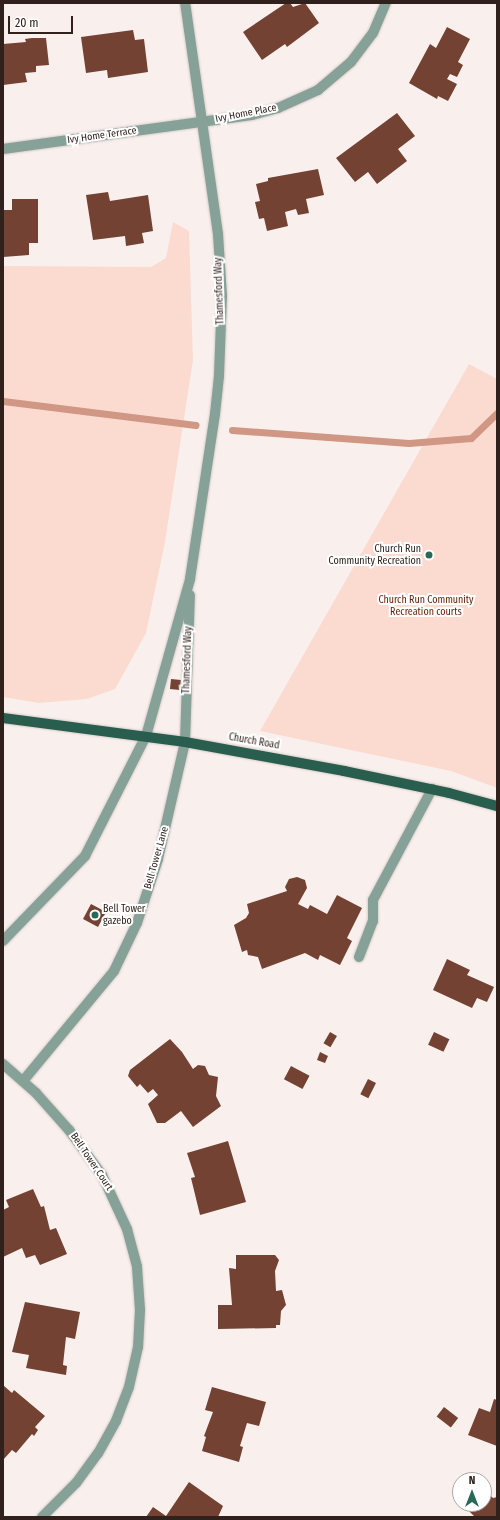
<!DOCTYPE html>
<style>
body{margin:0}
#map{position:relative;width:500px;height:1520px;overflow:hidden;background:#f9f0ee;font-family:"Fira Sans Condensed",sans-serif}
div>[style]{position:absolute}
.green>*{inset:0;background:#fbdad0}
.stream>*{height:7px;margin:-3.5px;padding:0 3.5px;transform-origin:3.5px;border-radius:3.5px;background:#d09785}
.building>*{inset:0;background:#734232;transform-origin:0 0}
.roads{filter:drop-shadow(0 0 1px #d5cbc8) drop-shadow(0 0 1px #d5cbc8)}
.minor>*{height:10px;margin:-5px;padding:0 5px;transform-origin:5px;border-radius:5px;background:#86a197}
.major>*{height:10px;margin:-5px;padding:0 5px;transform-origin:5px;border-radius:5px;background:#295d4d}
.dots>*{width:11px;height:11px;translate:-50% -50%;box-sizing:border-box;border:2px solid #fff;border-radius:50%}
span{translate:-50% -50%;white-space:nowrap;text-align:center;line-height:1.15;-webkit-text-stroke:4px #fff;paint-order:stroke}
.street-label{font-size:10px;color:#30211c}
.poi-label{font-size:10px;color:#30211c}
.right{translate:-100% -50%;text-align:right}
.left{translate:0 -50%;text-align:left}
.park-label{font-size:10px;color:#621f06}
.frame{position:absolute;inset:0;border:4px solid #30211c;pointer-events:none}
.north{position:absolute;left:452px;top:1472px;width:40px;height:40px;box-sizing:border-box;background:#fff;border:1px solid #aca6a4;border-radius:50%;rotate:0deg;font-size:11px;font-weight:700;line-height:16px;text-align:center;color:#30211c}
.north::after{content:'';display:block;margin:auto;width:14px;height:18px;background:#2a6957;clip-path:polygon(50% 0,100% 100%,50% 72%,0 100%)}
.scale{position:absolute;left:8px;top:16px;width:65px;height:18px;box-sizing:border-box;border:2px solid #30211c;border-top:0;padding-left:5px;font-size:12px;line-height:14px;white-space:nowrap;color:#30211c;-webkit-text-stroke:3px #fff;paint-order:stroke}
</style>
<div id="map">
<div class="green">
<div style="clip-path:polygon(173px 222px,189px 231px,193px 360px,165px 542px,146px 633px,115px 689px,87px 699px,39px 703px,3px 697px,3px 266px,151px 267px,166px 258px)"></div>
<div style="clip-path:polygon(469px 364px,497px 379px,497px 788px,451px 771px,260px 731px)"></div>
</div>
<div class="stream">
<div style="left:3px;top:401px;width:194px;rotate:7.1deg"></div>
<div style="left:232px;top:430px;width:177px;rotate:4.2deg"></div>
<div style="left:409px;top:443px;width:62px;rotate:-4.6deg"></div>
<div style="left:471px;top:438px;width:36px;rotate:-44deg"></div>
</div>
<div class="building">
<div style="clip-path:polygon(286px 3px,290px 3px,293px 7px,305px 3px,319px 23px,287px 47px,285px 44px,262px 60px,243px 32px)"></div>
<div style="clip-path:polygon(447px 27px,470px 39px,458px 62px,463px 65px,457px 77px,450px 74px,447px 79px,457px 84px,448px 101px,438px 96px,437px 99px,409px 83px,430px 44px,436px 48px)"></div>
<div style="clip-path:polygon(133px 30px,135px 40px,144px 39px,148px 72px,108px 78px,107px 70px,86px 73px,81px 37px)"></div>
<div style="clip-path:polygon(32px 38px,46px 38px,49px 65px,36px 66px,36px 72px,25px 73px,27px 82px,3px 85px,3px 44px,26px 42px,25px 39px)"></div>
<div style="clip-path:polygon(397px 113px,415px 136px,398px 149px,407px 161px,377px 184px,368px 172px,355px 182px,336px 158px)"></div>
<div style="clip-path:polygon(318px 169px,324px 195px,306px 199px,309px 213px,298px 215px,296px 209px,285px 212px,288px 226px,267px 231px,264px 218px,259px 219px,255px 202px,260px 201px,256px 184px,268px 181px,268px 178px)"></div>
<div style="clip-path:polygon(108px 192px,110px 201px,148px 195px,153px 231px,142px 233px,144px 243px,126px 246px,125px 236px,93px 240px,86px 195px)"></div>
<div style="clip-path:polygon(12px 199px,38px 199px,38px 243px,29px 243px,29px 255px,3px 257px,3px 210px,12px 210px)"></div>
<div style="left:171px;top:679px;width:10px;height:10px;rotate:6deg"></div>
<div style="clip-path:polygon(297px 877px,305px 880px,307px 888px,298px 904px,308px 909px,310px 905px,327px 914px,337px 895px,362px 908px,347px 938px,352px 941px,340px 965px,320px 955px,318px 960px,305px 953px,262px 969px,258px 957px,248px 955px,247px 950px,242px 952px,234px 925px,246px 918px,249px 913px,247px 904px,287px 891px,285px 887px,289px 879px)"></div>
<div style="left:91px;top:904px;width:17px;height:17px;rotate:28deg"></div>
<div style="clip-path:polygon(447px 959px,470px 970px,467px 975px,494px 987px,487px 1002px,477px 998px,472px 1008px,433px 990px)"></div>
<div style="left:330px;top:1032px;width:8px;height:13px;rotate:30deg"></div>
<div style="left:434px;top:1032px;width:17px;height:14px;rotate:25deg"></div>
<div style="clip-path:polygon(170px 1039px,182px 1052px,193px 1069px,198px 1065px,205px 1066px,209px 1075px,218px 1077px,216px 1096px,221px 1106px,193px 1127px,181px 1111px,165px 1123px,157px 1123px,148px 1104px,158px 1095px,153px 1089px,148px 1093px,140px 1084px,137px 1087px,128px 1076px,130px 1070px)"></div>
<div style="clip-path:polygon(320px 1052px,328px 1056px,325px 1063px,317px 1060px)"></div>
<div style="left:291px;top:1066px;width:21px;height:15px;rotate:28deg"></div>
<div style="left:368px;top:1079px;width:9px;height:17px;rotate:27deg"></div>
<div style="clip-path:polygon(228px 1141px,246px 1202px,200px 1215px,191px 1178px,195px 1177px,187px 1153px)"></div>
<div style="clip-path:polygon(33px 1189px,41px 1207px,44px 1206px,50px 1230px,56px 1228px,67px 1254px,40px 1265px,35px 1255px,26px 1258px,22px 1248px,3px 1257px,3px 1210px,9px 1207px,6px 1200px)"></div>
<div style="clip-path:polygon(236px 1255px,275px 1255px,279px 1260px,275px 1271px,276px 1291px,282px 1290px,286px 1305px,281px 1311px,280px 1325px,276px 1325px,276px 1328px,218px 1329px,218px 1305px,232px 1305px,229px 1268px,236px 1269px)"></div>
<div style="clip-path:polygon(25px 1302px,80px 1312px,75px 1339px,66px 1337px,63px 1365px,67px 1366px,66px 1375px,26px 1368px,29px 1355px,12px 1352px)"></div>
<div style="clip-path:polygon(3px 1385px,12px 1393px,14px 1390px,45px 1416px,35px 1427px,38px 1430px,34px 1436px,32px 1434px,16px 1453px,12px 1450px,3px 1460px)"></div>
<div style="clip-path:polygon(212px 1387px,266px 1402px,259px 1426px,247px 1423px,240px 1446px,243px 1447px,239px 1462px,202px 1451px,206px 1437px,204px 1436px,213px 1412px,205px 1410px)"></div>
<div style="clip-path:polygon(494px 1399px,497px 1400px,497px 1446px,468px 1435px,479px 1408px,490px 1412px)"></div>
<div style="left:444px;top:1407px;width:18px;height:12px;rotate:38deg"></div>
<div style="clip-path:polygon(189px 1482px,223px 1506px,218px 1517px,146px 1517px,153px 1507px,166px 1516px)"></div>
<div style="clip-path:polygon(484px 1490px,493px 1498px,497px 1497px,497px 1517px,475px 1517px,462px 1504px,484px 1504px)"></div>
</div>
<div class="roads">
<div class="minor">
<div style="left:3px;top:149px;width:251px;rotate:-7.8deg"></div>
<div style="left:252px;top:115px;width:27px;rotate:-15deg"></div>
<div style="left:278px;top:108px;width:44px;rotate:-24.2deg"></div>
<div style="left:318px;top:90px;width:43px;rotate:-40.3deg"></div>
<div style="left:351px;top:62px;width:36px;rotate:-53deg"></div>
<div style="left:373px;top:33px;width:33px;rotate:-67deg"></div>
<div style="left:3px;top:941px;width:118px;rotate:-46deg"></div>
<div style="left:85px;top:856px;width:135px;rotate:-63.1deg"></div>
<div style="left:146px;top:736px;width:163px;rotate:-74.3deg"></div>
<div style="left:190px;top:579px;width:167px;rotate:-81.4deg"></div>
<div style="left:215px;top:414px;width:38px;rotate:-84deg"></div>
<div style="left:219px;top:376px;width:80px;rotate:-87.9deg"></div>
<div style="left:222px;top:296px;width:62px;rotate:-93.7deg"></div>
<div style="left:218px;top:234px;width:233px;rotate:-98.1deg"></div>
<div style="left:359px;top:957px;width:39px;rotate:-69deg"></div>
<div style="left:373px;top:921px;width:21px;rotate:-90deg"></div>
<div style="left:373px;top:900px;width:126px;rotate:-62deg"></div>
<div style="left:3px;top:1064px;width:44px;rotate:41.3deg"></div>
<div style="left:36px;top:1093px;width:50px;rotate:48.3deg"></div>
<div style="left:69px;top:1130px;width:56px;rotate:53.7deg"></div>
<div style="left:102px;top:1175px;width:60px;rotate:65.2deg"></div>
<div style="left:127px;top:1229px;width:39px;rotate:75deg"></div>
<div style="left:137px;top:1267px;width:43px;rotate:86deg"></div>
<div style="left:140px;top:1310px;width:37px;rotate:93deg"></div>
<div style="left:138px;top:1347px;width:41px;rotate:102.7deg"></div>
<div style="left:129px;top:1387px;width:36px;rotate:111deg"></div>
<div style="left:116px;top:1421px;width:37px;rotate:119deg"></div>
<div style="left:98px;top:1453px;width:37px;rotate:126deg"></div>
<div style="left:76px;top:1483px;width:48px;rotate:135deg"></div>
<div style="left:23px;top:1081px;width:143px;rotate:-50.4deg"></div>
<div style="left:114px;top:971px;width:53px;rotate:-64.4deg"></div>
<div style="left:137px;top:923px;width:67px;rotate:-71.8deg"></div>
<div style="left:158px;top:859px;width:120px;rotate:-77deg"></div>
<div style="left:185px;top:742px;width:147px;rotate:-88.1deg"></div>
</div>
<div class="major">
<div style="left:3px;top:718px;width:184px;rotate:7.5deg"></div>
<div style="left:185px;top:742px;width:162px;rotate:10.3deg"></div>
<div style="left:344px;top:771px;width:107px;rotate:11.8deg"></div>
<div style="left:449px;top:793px;width:50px;rotate:15.2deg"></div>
</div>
</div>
<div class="dots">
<div style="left:429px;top:555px;background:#2a6957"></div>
<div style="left:95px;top:915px;background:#2a6957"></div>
</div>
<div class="street-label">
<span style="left:246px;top:114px;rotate:-11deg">Ivy Home Place</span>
<span style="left:102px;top:136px;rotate:-8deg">Ivy Home Terrace</span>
<span style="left:220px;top:291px;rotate:-92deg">Thamesford Way</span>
<span style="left:188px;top:660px;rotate:-88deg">Thamesford Way</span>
<span style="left:254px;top:742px;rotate:10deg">Church Road</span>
<span style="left:157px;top:858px;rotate:-74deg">Bell Tower Lane</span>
<span style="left:91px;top:1162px;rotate:56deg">Bell Tower Court</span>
</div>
<div class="poi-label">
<span class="right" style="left:421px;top:555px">Church Run<br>Community Recreation</span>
<span class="left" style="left:103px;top:915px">Bell Tower<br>gazebo</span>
</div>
<div class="park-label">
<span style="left:426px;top:606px">Church Run Community<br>Recreation courts</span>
</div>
<div class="frame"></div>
<div class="north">N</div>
<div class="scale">20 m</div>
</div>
